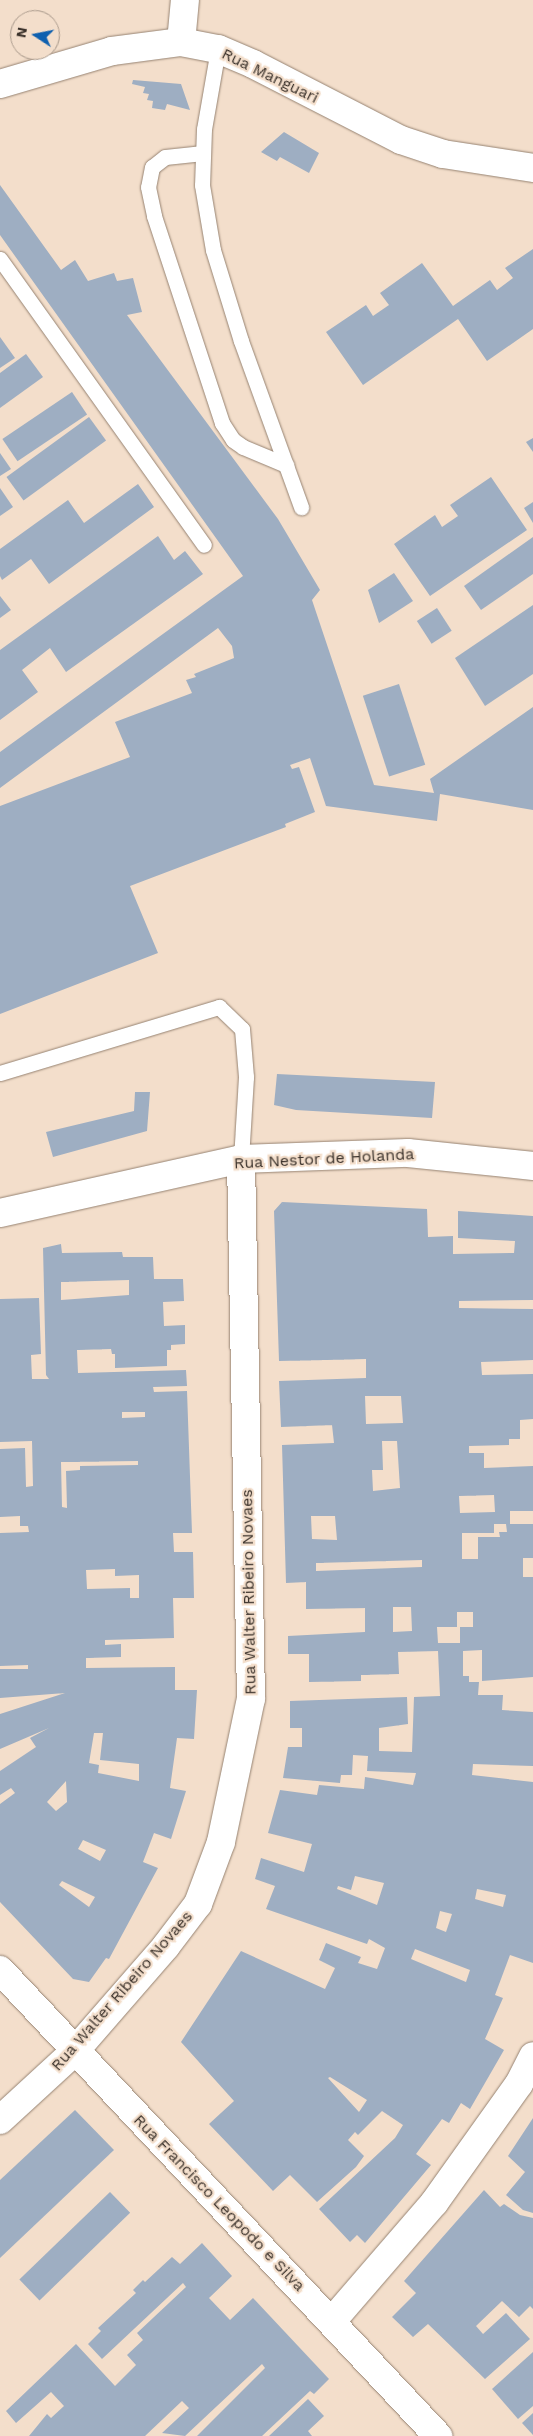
<!DOCTYPE html>
<style>
body{margin:0}
#map{position:relative;width:533px;height:2436px;overflow:hidden;background:#f3decb;font-family:"Work Sans",sans-serif}
div>[style]{position:absolute}
.building>*{inset:0;background:#9eaec2;transform-origin:0 0}
.roads{filter:drop-shadow(0 0 1px #968372) drop-shadow(0 0 1px #968372)}
.lane>*{height:15px;margin:-7.5px;padding:0 7.5px;transform-origin:7.5px;border-radius:7.5px;background:#fff}
.street>*{height:28px;margin:-14px;padding:0 14px;transform-origin:14px;border-radius:14px;background:#fff}
.secondary>*{height:28px;margin:-14px;padding:0 14px;transform-origin:14px;border-radius:14px;background:#fff}
span{translate:-50% -50%;white-space:nowrap;text-align:center;line-height:1.15;-webkit-text-stroke:4.5px #f3decb;paint-order:stroke}
.street-label{font-size:16px;color:#3b322b}
.north{position:absolute;left:10px;top:10px;width:50px;height:50px;box-sizing:border-box;background:#f3decb;border:1px solid #a9998b;border-radius:50%;rotate:281deg;font-size:14px;font-weight:700;line-height:20px;text-align:center;color:#3b322b}
.north::after{content:'';display:block;margin:auto;width:18px;height:22px;background:#0f60af;clip-path:polygon(50% 0,100% 100%,50% 72%,0 100%)}
</style>
<div id="map">
<div class="building">
<div style="clip-path:polygon(133px 80px,181px 84px,190px 110px,167px 104px,165px 110px,152px 108px,153px 101px,147px 100px,149px 94px,143px 93px,145px 87px,132px 84px)"></div>
<div style="clip-path:polygon(284px 132px,319px 153px,309px 173px,280px 157px,277px 161px,261px 152px)"></div>
<div style="clip-path:polygon(0 185px,61px 270px,75px 260px,88px 281px,114px 273px,117px 281px,133px 278px,142px 312px,127px 315px,278px 519px,320px 590px,312px 600px,374px 785px,434px 793px,430px 779px,533px 707px,533px 810px,440px 794px,437px 821px,326px 806px,310px 758px,290px 765px,292px 769px,299px 767px,315px 812px,285px 824px,286px 827px,130px 886px,158px 953px,0 1014px,0 806px,130px 757px,115px 722px,192px 693px,186px 680px,196px 677px,194px 674px,234px 658px,232px 646px,218px 628px,0 788px,0 752px,243px 576px,0 235px)"></div>
<div style="clip-path:polygon(533px 249px,533px 329px,487px 361px,458px 319px,363px 385px,326px 332px,366px 305px,373px 316px,389px 305px,380px 293px,422px 263px,453px 306px,490px 280px,497px 290px,513px 278px,505px 268px)"></div>
<div style="clip-path:polygon(0 337px,15px 358px,0 368px)"></div>
<div style="clip-path:polygon(26px 354px,43px 377px,0 408px,0 373px)"></div>
<div style="left:72px;top:392px;width:27px;height:84px;rotate:56deg"></div>
<div style="left:89px;top:417px;width:29px;height:102px;rotate:54deg"></div>
<div style="clip-path:polygon(533px 438px,533px 452px,526px 442px)"></div>
<div style="clip-path:polygon(0 453px,11px 469px,0 476px)"></div>
<div style="clip-path:polygon(491px 477px,527px 530px,430px 596px,394px 544px,435px 515px,442px 527px,458px 516px,450px 505px)"></div>
<div style="clip-path:polygon(138px 484px,154px 507px,49px 584px,31px 559px,2px 580px,0 576px,0 549px,68px 500px,84px 523px)"></div>
<div style="clip-path:polygon(0 488px,13px 507px,0 516px)"></div>
<div style="clip-path:polygon(533px 502px,533px 523px,524px 508px)"></div>
<div style="clip-path:polygon(158px 536px,174px 560px,185px 551px,203px 574px,66px 672px,50px 648px,22px 670px,38px 692px,0 720px,0 650px)"></div>
<div style="clip-path:polygon(533px 537px,533px 574px,481px 610px,464px 586px)"></div>
<div style="clip-path:polygon(394px 573px,413px 601px,379px 623px,368px 590px)"></div>
<div style="clip-path:polygon(0 596px,11px 610px,0 618px)"></div>
<div style="clip-path:polygon(533px 605px,533px 674px,485px 706px,455px 658px)"></div>
<div style="left:437px;top:608px;width:27px;height:24px;rotate:57deg"></div>
<div style="left:399px;top:684px;width:85px;height:38px;rotate:72deg"></div>
<div style="clip-path:polygon(277px 1074px,435px 1082px,432px 1118px,296px 1110px,274px 1105px)"></div>
<div style="clip-path:polygon(135px 1092px,150px 1092px,147px 1131px,53px 1157px,46px 1132px,134px 1111px)"></div>
<div style="clip-path:polygon(evenodd,282px 1202px,427px 1209px,428px 1237px,453px 1236px,453px 1254px,514px 1253px,515px 1241px,458px 1238px,458px 1211px,533px 1216px,533px 1300px,459px 1301px,459px 1308px,533px 1309px,533px 1360px,481px 1362px,482px 1375px,533px 1374px,533px 1419px,520px 1420px,520px 1439px,509px 1439px,509px 1445px,469px 1446px,469px 1453px,484px 1453px,484px 1468px,533px 1466px,533px 1511px,510px 1511px,510px 1524px,533px 1524px,533px 1558px,523px 1558px,523px 1577px,533px 1577px,533px 1677px,482px 1681px,482px 1650px,463px 1651px,463px 1676px,469px 1676px,469px 1682px,479px 1682px,478px 1695px,503px 1695px,502px 1710px,533px 1712px,533px 1766px,473px 1764px,472px 1775px,533px 1782px,533px 1963px,510px 1955px,495px 1995px,503px 1998px,485px 2039px,504px 2050px,470px 2109px,461px 2103px,449px 2123px,442px 2119px,416px 2154px,431px 2165px,365px 2243px,357px 2235px,350px 2242px,319px 2209px,395px 2138px,403px 2125px,382px 2111px,358px 2135px,355px 2132px,348px 2140px,364px 2156px,356px 2167px,317px 2202px,290px 2175px,273px 2191px,209px 2124px,234px 2101px,181px 2042px,241px 1951px,325px 1989px,335px 1968px,319px 1960px,326px 1943px,361px 1957px,358px 1963px,377px 1969px,385px 1948px,369px 1939px,367px 1944px,266px 1909px,275px 1886px,255px 1879px,261px 1858px,304px 1872px,312px 1844px,268px 1833px,280px 1790px,317px 1795px,319px 1785px,364px 1789px,365px 1777px,413px 1785px,416px 1773px,367px 1771px,368px 1756px,353px 1755px,352px 1775px,341px 1775px,340px 1783px,283px 1778px,288px 1747px,302px 1747px,302px 1728px,290px 1728px,290px 1701px,407px 1697px,408px 1724px,379px 1728px,379px 1751px,412px 1752px,414px 1697px,440px 1696px,438px 1651px,398px 1652px,399px 1674px,361px 1675px,361px 1681px,309px 1682px,309px 1654px,288px 1654px,288px 1636px,365px 1632px,365px 1608px,306px 1609px,306px 1582px,286px 1583px,282px 1445px,334px 1443px,332px 1425px,281px 1427px,279px 1381px,366px 1378px,366px 1359px,279px 1361px,274px 1211px,282px 1202px,365px 1396px,401px 1396px,403px 1423px,366px 1424px,365px 1396px,282px 1202px,382px 1441px,397px 1441px,400px 1488px,373px 1491px,372px 1470px,383px 1470px,382px 1441px,282px 1202px,494px 1495px,495px 1512px,460px 1513px,459px 1496px,494px 1495px,282px 1202px,311px 1516px,335px 1516px,337px 1540px,312px 1539px,311px 1516px,282px 1202px,494px 1524px,506px 1524px,507px 1532px,499px 1532px,500px 1537px,478px 1537px,478px 1559px,462px 1559px,462px 1533px,494px 1533px,494px 1524px,282px 1202px,422px 1560px,422px 1567px,316px 1571px,316px 1563px,422px 1560px,282px 1202px,393px 1607px,411px 1607px,412px 1631px,393px 1632px,393px 1607px,282px 1202px,457px 1612px,473px 1612px,473px 1627px,460px 1627px,460px 1643px,438px 1643px,437px 1627px,457px 1627px,457px 1612px,282px 1202px,355px 1876px,384px 1883px,377px 1905px,337px 1889px,338px 1886px,351px 1890px,355px 1876px,282px 1202px,477px 1889px,506px 1895px,503px 1907px,475px 1899px,477px 1889px,282px 1202px,440px 1911px,452px 1914px,446px 1932px,436px 1928px,440px 1911px,282px 1202px,415px 1949px,470px 1970px,466px 1982px,411px 1959px,415px 1949px,282px 1202px,330px 2077px,367px 2100px,359px 2112px,328px 2078px,330px 2077px)"></div>
<div style="clip-path:polygon(evenodd,61px 1244px,62px 1253px,122px 1252px,123px 1257px,153px 1257px,154px 1279px,183px 1279px,184px 1301px,163px 1302px,164px 1326px,185px 1325px,185px 1344px,171px 1345px,171px 1350px,167px 1350px,167px 1366px,115px 1368px,115px 1354px,112px 1354px,111px 1349px,77px 1350px,78px 1373px,186px 1370px,187px 1386px,153px 1387px,154px 1392px,187px 1391px,192px 1533px,173px 1533px,174px 1552px,193px 1552px,194px 1598px,173px 1598px,174px 1638px,105px 1640px,105px 1645px,121px 1644px,121px 1657px,86px 1658px,86px 1668px,175px 1667px,175px 1690px,197px 1690px,194px 1739px,177px 1738px,170px 1788px,186px 1791px,171px 1839px,154px 1833px,143px 1862px,158px 1868px,109px 1959px,106px 1958px,89px 1982px,73px 1979px,0 1902px,0 1804px,15px 1793px,11px 1788px,0 1795px,0 1771px,36px 1747px,30px 1738px,49px 1728px,0 1749px,0 1714px,65px 1693px,0 1698px,0 1669px,28px 1669px,28px 1665px,0 1666px,0 1533px,29px 1532px,28px 1526px,20px 1526px,20px 1516px,0 1517px,0 1449px,25px 1448px,26px 1487px,33px 1486px,32px 1441px,0 1442px,0 1299px,39px 1298px,41px 1354px,31px 1355px,32px 1379px,49px 1379px,46px 1375px,43px 1248px,61px 1244px,129px 1280px,129px 1295px,61px 1300px,61px 1282px,129px 1280px,61px 1244px,122px 1412px,145px 1412px,145px 1417px,122px 1418px,122px 1412px,61px 1244px,138px 1461px,138px 1465px,80px 1466px,80px 1470px,66px 1471px,67px 1508px,62px 1507px,61px 1462px,138px 1461px,61px 1244px,115px 1569px,115px 1576px,139px 1575px,139px 1598px,130px 1598px,130px 1588px,87px 1589px,86px 1570px,115px 1569px,61px 1244px,94px 1733px,103px 1733px,100px 1760px,139px 1764px,139px 1781px,98px 1773px,99px 1765px,89px 1763px,94px 1733px,61px 1244px,66px 1781px,67px 1802px,56px 1811px,47px 1802px,66px 1781px,61px 1244px,83px 1840px,106px 1850px,100px 1861px,78px 1849px,83px 1840px,61px 1244px,62px 1881px,95px 1897px,89px 1907px,59px 1885px,62px 1881px)"></div>
<div style="clip-path:polygon(75px 2110px,114px 2150px,0 2258px,0 2180px)"></div>
<div style="clip-path:polygon(533px 2118px,533px 2213px,523px 2210px,506px 2195px,525px 2172px,508px 2156px)"></div>
<div style="clip-path:polygon(484px 2190px,500px 2207px,504px 2204px,520px 2215px,533px 2218px,533px 2309px,530px 2306px,519px 2317px,502px 2301px,476px 2326px,483px 2334px,506px 2313px,530px 2339px,485px 2379px,428px 2324px,413px 2337px,392px 2317px,416px 2293px,404px 2281px)"></div>
<div style="left:110px;top:2192px;width:29px;height:126px;rotate:46deg"></div>
<div style="clip-path:polygon(202px 2243px,232px 2276px,209px 2298px,230px 2320px,253px 2298px,329px 2379px,314px 2394px,310px 2391px,262px 2436px,197px 2436px,265px 2368px,262px 2364px,185px 2436px,162px 2433px,189px 2408px,182px 2401px,145px 2436px,29px 2436px,47px 2414px,51px 2418px,64px 2406px,51px 2392px,16px 2423px,6px 2411px,76px 2344px,115px 2386px,136px 2365px,127px 2355px,143px 2340px,137px 2333px,186px 2287px,183px 2283px,102px 2359px,88px 2344px,101px 2331px,98px 2328px,136px 2293px,133px 2290px,143px 2280px,145px 2282px,172px 2257px,180px 2264px)"></div>
<div style="clip-path:polygon(533px 2352px,533px 2406px,518px 2419px,492px 2389px)"></div>
<div style="clip-path:polygon(308px 2399px,324px 2416px,308px 2431px,312px 2436px,269px 2436px)"></div>
<div style="clip-path:polygon(533px 2413px,533px 2435px,522px 2423px)"></div>
</div>
<div class="roads">
<div class="lane">
<div style="left:218px;top:49px;width:81px;rotate:99.9deg"></div>
<div style="left:204px;top:129px;width:56px;rotate:92deg"></div>
<div style="left:202px;top:185px;width:66px;rotate:80.4deg"></div>
<div style="left:213px;top:250px;width:95px;rotate:72.9deg"></div>
<div style="left:241px;top:341px;width:177px;rotate:70.1deg"></div>
<div style="left:203px;top:153px;width:38px;rotate:174deg"></div>
<div style="left:165px;top:157px;width:16px;rotate:142deg"></div>
<div style="left:152px;top:167px;width:20px;rotate:101deg"></div>
<div style="left:148px;top:187px;width:30px;rotate:78deg"></div>
<div style="left:154px;top:216px;width:218px;rotate:71.8deg"></div>
<div style="left:222px;top:423px;width:20px;rotate:57deg"></div>
<div style="left:233px;top:440px;width:12px;rotate:35deg"></div>
<div style="left:243px;top:447px;width:47px;rotate:22.7deg"></div>
<div style="left:0;top:259px;width:351px;rotate:54.5deg"></div>
<div style="left:0;top:1073px;width:229px;rotate:-16.8deg"></div>
<div style="left:219px;top:1007px;width:32px;rotate:44deg"></div>
<div style="left:242px;top:1029px;width:48px;rotate:85.2deg"></div>
<div style="left:246px;top:1077px;width:82px;rotate:93.5deg"></div>
</div>
<div class="street">
<div style="left:181px;top:42px;width:42px;rotate:-84.6deg"></div>
<div style="left:0;top:84px;width:117px;rotate:-16.4deg"></div>
<div style="left:112px;top:51px;width:70px;rotate:-7.4deg"></div>
<div style="left:181px;top:42px;width:38px;rotate:11deg"></div>
<div style="left:218px;top:49px;width:38px;rotate:23deg"></div>
<div style="left:253px;top:64px;width:166px;rotate:27.2deg"></div>
<div style="left:401px;top:140px;width:44px;rotate:18.4deg"></div>
<div style="left:443px;top:154px;width:91px;rotate:8.8deg"></div>
<div style="left:0;top:1213px;width:247px;rotate:-12.6deg"></div>
<div style="left:241px;top:1159px;width:167px;rotate:-2.1deg"></div>
<div style="left:408px;top:1153px;width:126px;rotate:5.9deg"></div>
<div style="left:0;top:2120px;width:100px;rotate:-42.6deg"></div>
<div style="left:74px;top:2052px;width:140px;rotate:-49deg"></div>
<div style="left:166px;top:1946px;width:53px;rotate:-52.7deg"></div>
<div style="left:198px;top:1904px;width:66px;rotate:-69.6deg"></div>
<div style="left:221px;top:1842px;width:146px;rotate:-78.2deg"></div>
<div style="left:251px;top:1699px;width:540px;rotate:-91.06deg"></div>
<div style="left:332px;top:2321px;width:156px;rotate:-49.2deg"></div>
<div style="left:434px;top:2203px;width:146px;rotate:-54.5deg"></div>
<div style="left:519px;top:2084px;width:31px;rotate:-63deg"></div>
</div>
<div class="secondary">
<div style="left:0;top:1970px;width:640px;rotate:46.77deg"></div>
</div>
</div>
<div class="street-label">
<span style="left:270px;top:76px;rotate:26deg">Rua Manguari</span>
<span style="left:324px;top:1159px;rotate:-3deg">Rua Nestor de Holanda</span>
<span style="left:249px;top:1592px;rotate:-91deg">Rua Walter Ribeiro Novaes</span>
<span style="left:122px;top:1991px;rotate:-49deg">Rua Walter Ribeiro Novaes</span>
<span style="left:219px;top:2203px;rotate:46deg">Rua Francisco Leopodo e Silva</span>
</div>
<div class="north">N</div>
</div>
